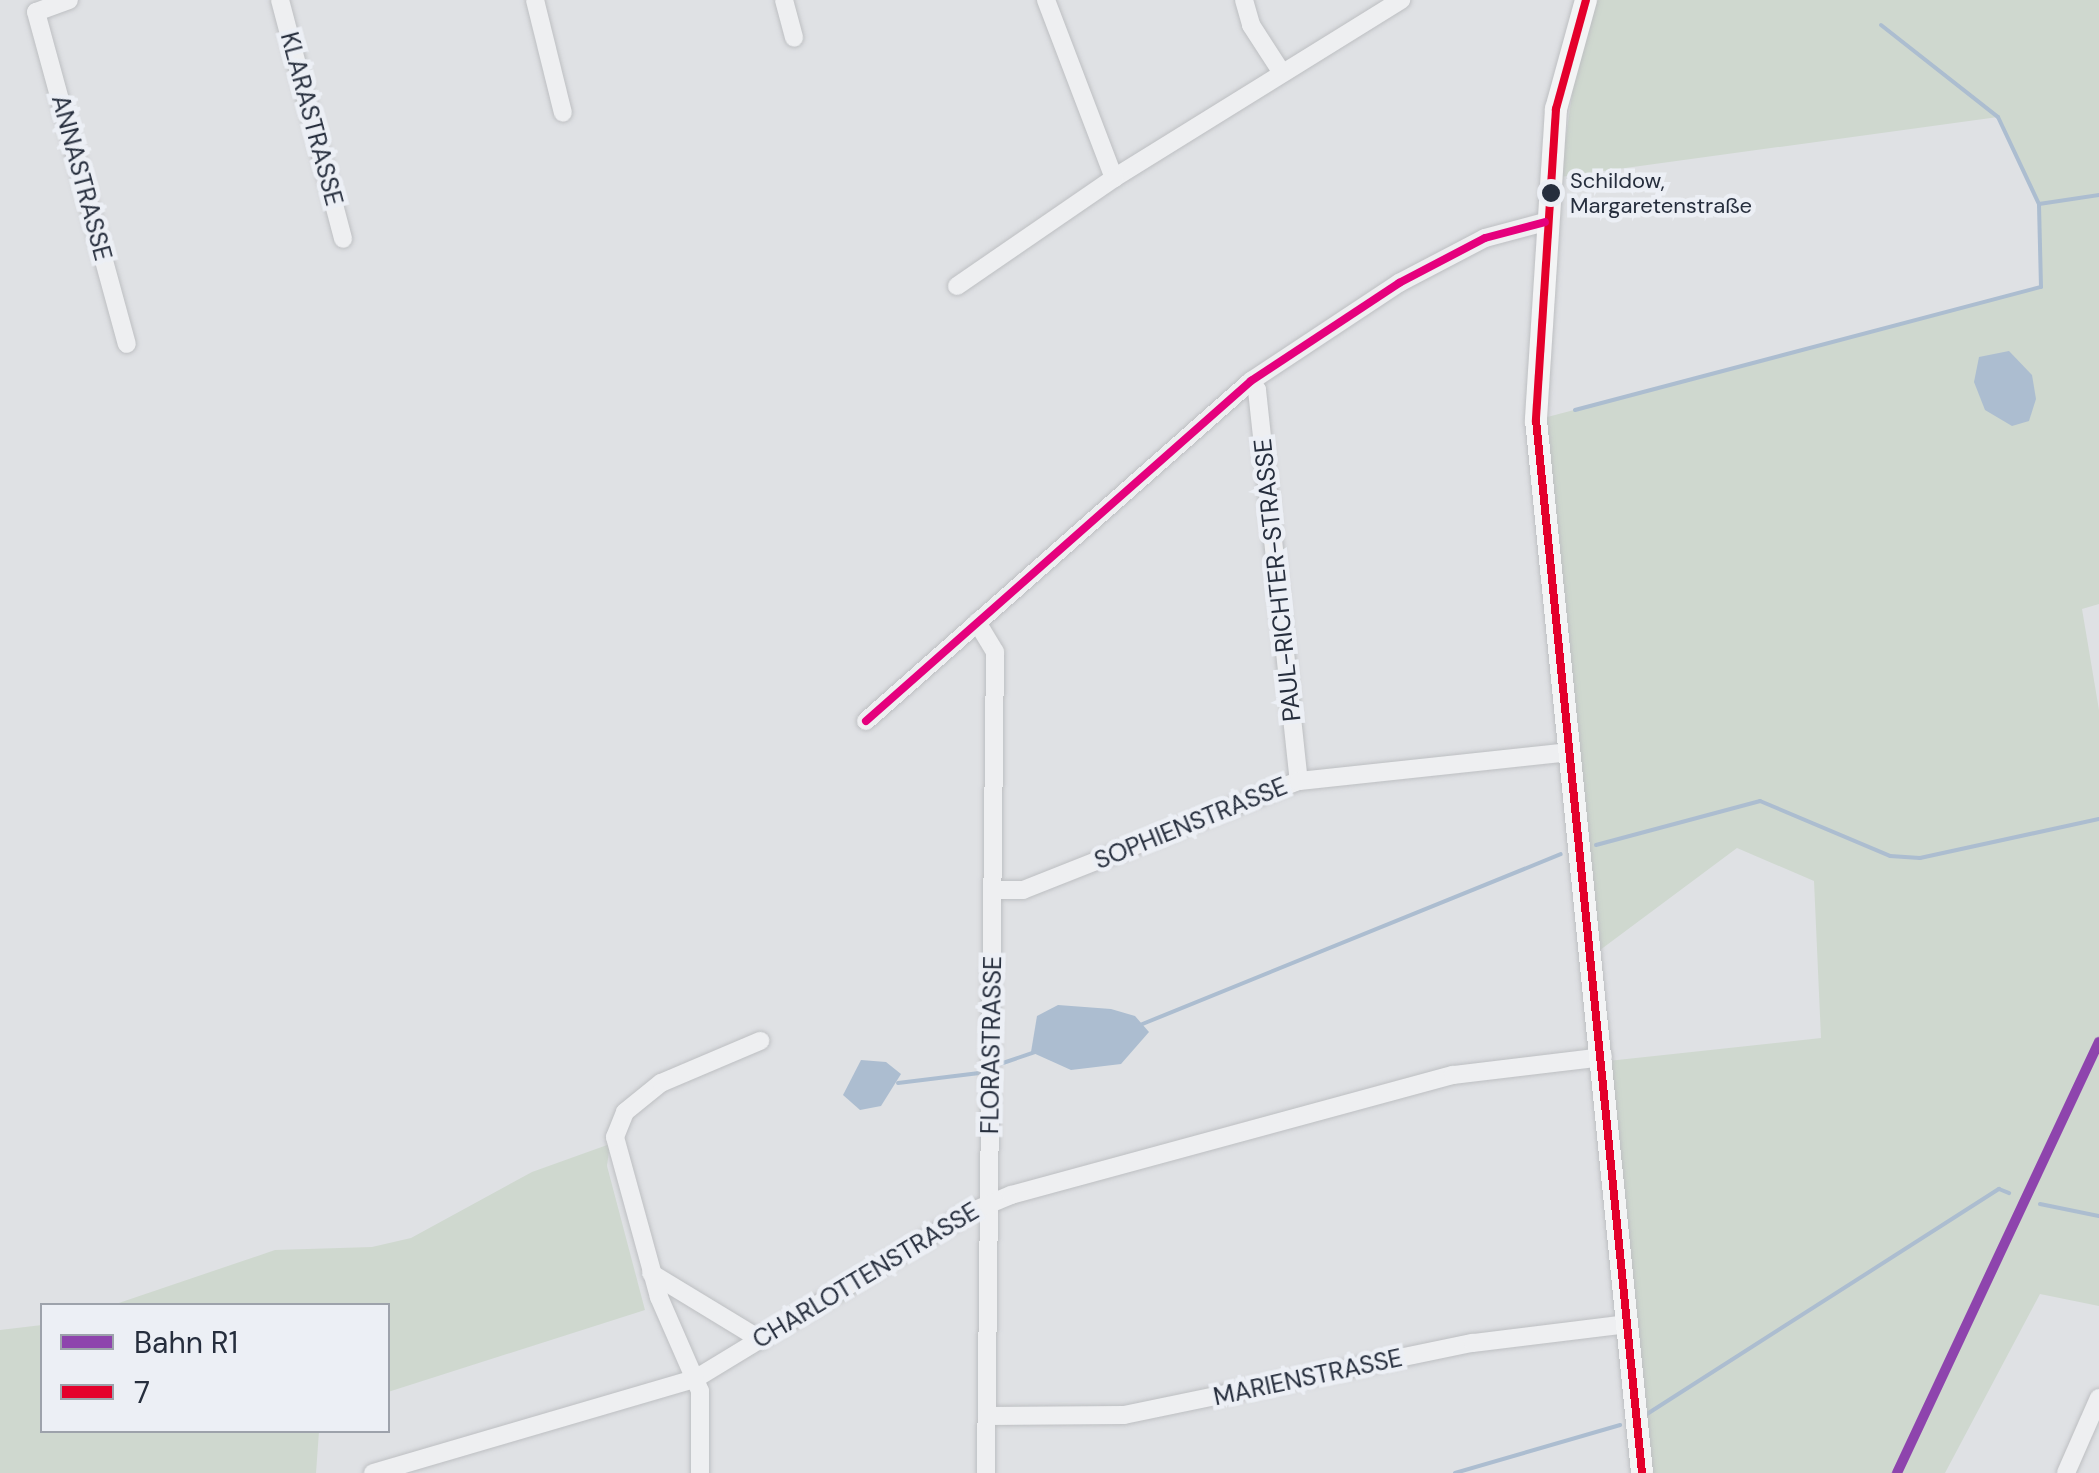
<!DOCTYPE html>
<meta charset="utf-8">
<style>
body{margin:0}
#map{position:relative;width:2099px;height:1473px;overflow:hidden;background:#dfe1e4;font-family:"DM Sans",sans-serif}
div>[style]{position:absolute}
.green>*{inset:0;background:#cfd8cf}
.water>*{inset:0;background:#acbdd0}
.stream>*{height:4px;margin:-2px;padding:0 2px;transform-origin:2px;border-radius:2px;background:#acbdd0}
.roads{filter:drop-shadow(0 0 2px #bdbfc2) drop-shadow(0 0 2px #bdbfc2)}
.minor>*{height:18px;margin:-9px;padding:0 9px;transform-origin:9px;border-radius:9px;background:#eeeff1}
.major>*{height:22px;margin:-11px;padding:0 11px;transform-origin:11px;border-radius:11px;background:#f3f4f5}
.bus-1>*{height:8px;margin:-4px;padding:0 4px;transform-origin:4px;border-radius:4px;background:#e4002b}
.bus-2>*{height:8px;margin:-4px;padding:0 4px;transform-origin:4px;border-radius:4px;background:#e5007d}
.rail-1>*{height:10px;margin:-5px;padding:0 5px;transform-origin:5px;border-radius:5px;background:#8e44ad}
.dots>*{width:28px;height:28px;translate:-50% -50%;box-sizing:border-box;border:5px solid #eceff5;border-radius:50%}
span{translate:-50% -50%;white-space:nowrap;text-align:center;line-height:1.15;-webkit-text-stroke:9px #eceff5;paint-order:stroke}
.bus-label{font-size:22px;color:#262e3d}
.left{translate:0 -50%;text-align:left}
.street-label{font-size:25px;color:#262e3d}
.legend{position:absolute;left:40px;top:1303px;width:350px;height:130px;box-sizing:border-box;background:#eceff5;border:2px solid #9da2ab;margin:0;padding:12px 18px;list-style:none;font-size:30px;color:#262e3d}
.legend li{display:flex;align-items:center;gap:20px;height:50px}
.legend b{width:50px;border:2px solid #9da2ab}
</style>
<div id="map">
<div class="green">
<div style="clip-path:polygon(1586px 0,2099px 0,2099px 604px,2082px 609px,2099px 710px,2099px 1306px,2040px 1294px,1945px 1473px,1642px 1473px,1608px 1061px,1821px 1038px,1814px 881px,1737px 848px,1592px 956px,1536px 420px,2041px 287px,2039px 204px,1998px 117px,1560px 177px)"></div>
<div style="clip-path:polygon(610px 1144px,607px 1166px,645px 1310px,388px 1392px,388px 1306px,110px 1306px,275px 1250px,372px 1247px,411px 1238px,532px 1172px)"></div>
<div style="clip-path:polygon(42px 1325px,42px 1430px,319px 1431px,316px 1473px,0 1473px,0 1330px)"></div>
</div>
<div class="water">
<div style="clip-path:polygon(2009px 351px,2032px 375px,2036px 399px,2029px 421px,2012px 426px,1985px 410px,1974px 382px,1979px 357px)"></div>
<div style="clip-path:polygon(1058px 1005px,1111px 1009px,1135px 1016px,1149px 1032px,1121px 1064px,1071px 1070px,1031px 1052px,1037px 1016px)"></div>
<div style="clip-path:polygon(861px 1060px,886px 1062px,901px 1074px,881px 1106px,860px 1110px,843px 1095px)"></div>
</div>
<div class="stream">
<div style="left:1881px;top:25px;width:149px;rotate:38.2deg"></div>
<div style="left:1998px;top:117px;width:96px;rotate:64.8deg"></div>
<div style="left:1575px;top:410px;width:482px;rotate:-14.8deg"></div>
<div style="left:2041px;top:287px;width:83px;rotate:-91.4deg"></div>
<div style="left:2039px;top:204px;width:61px;rotate:-8.5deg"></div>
<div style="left:1596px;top:845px;width:170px;rotate:-15deg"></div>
<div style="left:1760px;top:801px;width:141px;rotate:22.9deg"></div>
<div style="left:1890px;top:856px;width:30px;rotate:4deg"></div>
<div style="left:1920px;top:858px;width:183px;rotate:-12.3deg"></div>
<div style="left:1140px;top:1025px;width:454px;rotate:-22.1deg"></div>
<div style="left:1000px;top:1064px;width:36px;rotate:-19deg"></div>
<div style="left:898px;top:1083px;width:82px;rotate:-7deg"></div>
<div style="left:2040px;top:1204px;width:60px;rotate:11.5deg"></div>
<div style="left:1647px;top:1414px;width:418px;rotate:-32.6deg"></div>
<div style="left:1999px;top:1189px;width:11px;rotate:22deg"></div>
<div style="left:1455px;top:1473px;width:172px;rotate:-16.2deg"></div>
</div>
<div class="roads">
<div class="minor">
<div style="left:69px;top:0;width:35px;rotate:160deg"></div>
<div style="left:36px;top:12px;width:344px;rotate:74.7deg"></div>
<div style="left:280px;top:0;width:247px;rotate:75.2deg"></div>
<div style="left:535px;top:0;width:116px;rotate:76.1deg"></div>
<div style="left:784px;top:0;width:39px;rotate:75deg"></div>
<div style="left:1046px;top:0;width:191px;rotate:69.1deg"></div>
<div style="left:1114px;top:178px;width:338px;rotate:-31.8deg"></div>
<div style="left:1244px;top:0;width:26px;rotate:74deg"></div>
<div style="left:1251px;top:25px;width:57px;rotate:57.1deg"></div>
<div style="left:957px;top:286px;width:191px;rotate:-34.5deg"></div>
<div style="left:1251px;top:381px;width:11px;rotate:56deg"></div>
<div style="left:1257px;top:390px;width:393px;rotate:83.9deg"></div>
<div style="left:977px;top:622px;width:35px;rotate:59deg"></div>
<div style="left:995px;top:652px;width:821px;rotate:90.63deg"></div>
<div style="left:866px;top:721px;width:514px;rotate:-41.45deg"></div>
<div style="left:1251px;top:381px;width:178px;rotate:-33.5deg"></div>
<div style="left:1399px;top:283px;width:97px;rotate:-27.6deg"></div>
<div style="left:1485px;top:238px;width:62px;rotate:-14.9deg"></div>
<div style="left:995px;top:890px;width:28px"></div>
<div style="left:1023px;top:890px;width:297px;rotate:-21.6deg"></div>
<div style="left:1299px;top:781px;width:273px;rotate:-6.1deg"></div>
<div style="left:651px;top:1273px;width:129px;rotate:31.3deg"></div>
<div style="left:987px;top:1416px;width:137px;rotate:-0.4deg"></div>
<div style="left:1124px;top:1415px;width:356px;rotate:-11.7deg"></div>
<div style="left:1473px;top:1343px;width:155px;rotate:-7deg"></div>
<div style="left:373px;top:1473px;width:335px;rotate:-16.3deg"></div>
<div style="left:695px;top:1379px;width:320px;rotate:-31.3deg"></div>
<div style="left:968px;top:1213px;width:47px;rotate:-22.7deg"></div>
<div style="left:1011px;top:1195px;width:458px;rotate:-15.2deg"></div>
<div style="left:1453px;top:1075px;width:151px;rotate:-6.8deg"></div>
<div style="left:700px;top:1473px;width:82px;rotate:-90deg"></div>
<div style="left:700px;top:1391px;width:103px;rotate:-113.6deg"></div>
<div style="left:659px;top:1297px;width:166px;rotate:-105.4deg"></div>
<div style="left:615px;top:1137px;width:27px;rotate:-68deg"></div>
<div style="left:625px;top:1112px;width:46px;rotate:-38.9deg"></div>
<div style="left:661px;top:1083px;width:108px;rotate:-23deg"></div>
<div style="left:2066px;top:1473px;width:82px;rotate:-66.3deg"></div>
</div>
<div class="major">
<div style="left:1586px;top:0;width:113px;rotate:105.4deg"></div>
<div style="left:1556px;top:109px;width:312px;rotate:93.7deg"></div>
<div style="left:1536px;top:420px;width:1058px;rotate:84.25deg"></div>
</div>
</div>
<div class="bus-1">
<div style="left:1586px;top:0;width:113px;rotate:105.4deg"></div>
<div style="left:1556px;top:109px;width:312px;rotate:93.7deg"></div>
<div style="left:1536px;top:420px;width:1058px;rotate:84.25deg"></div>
</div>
<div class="bus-2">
<div style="left:866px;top:721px;width:514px;rotate:-41.45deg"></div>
<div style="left:1251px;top:381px;width:178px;rotate:-33.5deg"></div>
<div style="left:1399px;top:283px;width:97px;rotate:-27.6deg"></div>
<div style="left:1485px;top:238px;width:62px;rotate:-14.9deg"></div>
</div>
<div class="rail-1">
<div style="left:1897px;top:1473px;width:476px;rotate:-64.9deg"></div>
</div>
<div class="dots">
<div style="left:1551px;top:193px;background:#262e3d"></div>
</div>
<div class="bus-label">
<span class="left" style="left:1570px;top:193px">Schildow,<br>Margaretenstraße</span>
</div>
<div class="street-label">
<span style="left:311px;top:119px;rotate:75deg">KLARASTRASSE</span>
<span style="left:81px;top:178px;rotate:75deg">ANNASTRASSE</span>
<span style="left:1278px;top:580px;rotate:-96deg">PAUL-RICHTER-STRASSE</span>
<span style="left:1191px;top:824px;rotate:-22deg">SOPHIENSTRASSE</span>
<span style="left:992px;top:1045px;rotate:-89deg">FLORASTRASSE</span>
<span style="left:866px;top:1276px;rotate:-31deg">CHARLOTTENSTRASSE</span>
<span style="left:1308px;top:1378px;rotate:-12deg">MARIENSTRASSE</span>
</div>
<ul class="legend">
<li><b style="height:12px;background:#8e44ad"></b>Bahn R1</li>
<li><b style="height:12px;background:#e4002b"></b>7</li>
</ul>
</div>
